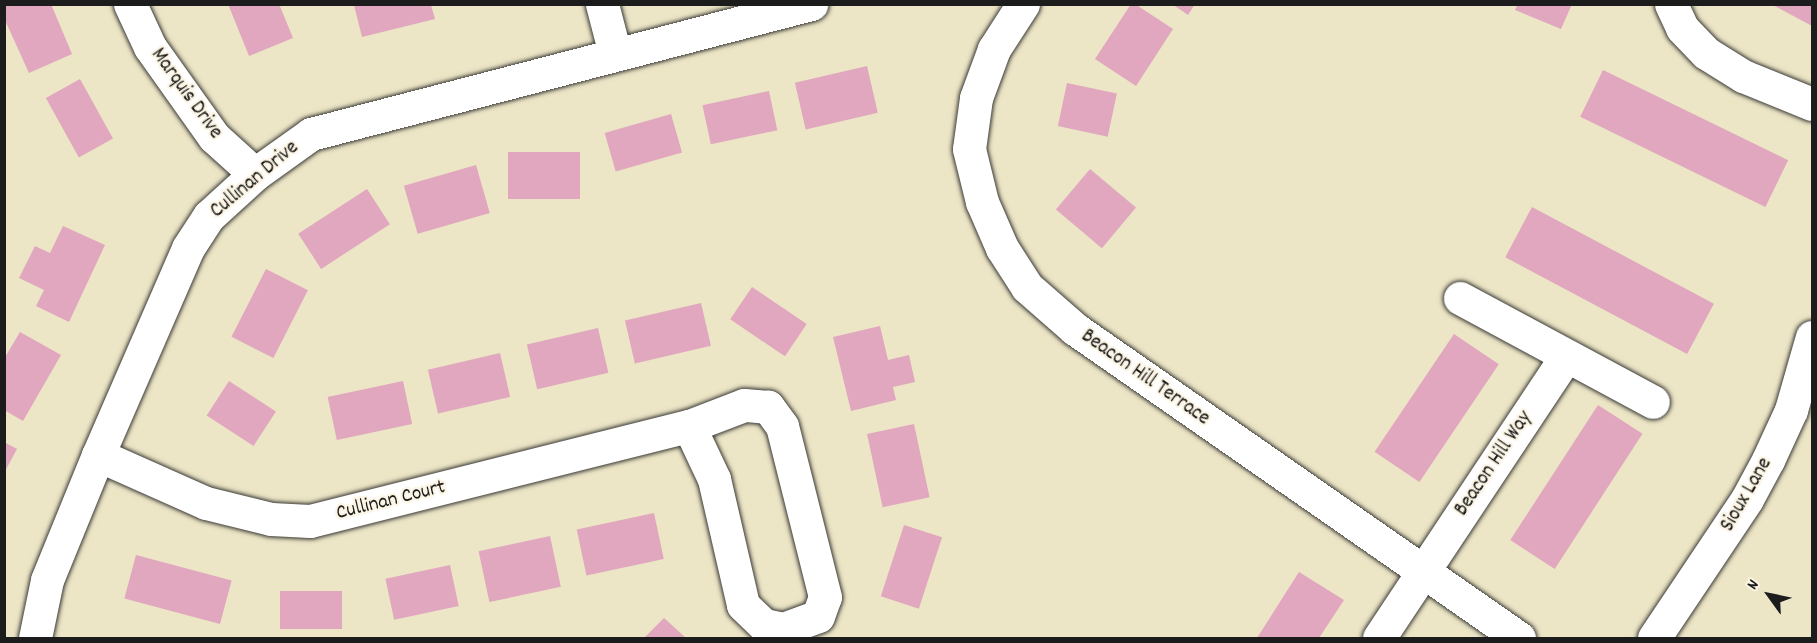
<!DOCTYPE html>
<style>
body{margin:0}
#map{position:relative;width:1817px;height:643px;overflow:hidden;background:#ece5c6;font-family:Dekko,sans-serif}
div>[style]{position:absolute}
.building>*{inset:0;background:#e0a7be;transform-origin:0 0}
.roads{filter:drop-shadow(0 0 2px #3b3a36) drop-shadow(0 0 2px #3b3a36)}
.minor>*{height:33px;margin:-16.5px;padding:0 16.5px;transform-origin:16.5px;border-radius:16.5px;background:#fff}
span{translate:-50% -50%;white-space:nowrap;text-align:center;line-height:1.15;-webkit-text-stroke:4.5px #fcf5e5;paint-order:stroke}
.street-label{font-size:21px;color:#1c1c1c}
.frame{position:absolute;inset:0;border:6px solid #1c1c1c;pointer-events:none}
.north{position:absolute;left:1739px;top:565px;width:60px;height:60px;-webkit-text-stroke:4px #fcf5e5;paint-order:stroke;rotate:303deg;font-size:16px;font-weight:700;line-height:24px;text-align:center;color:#1c1c1c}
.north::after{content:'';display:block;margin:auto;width:21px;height:27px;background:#1c1c1c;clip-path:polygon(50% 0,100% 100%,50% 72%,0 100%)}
</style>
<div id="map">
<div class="building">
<div style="clip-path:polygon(4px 4px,51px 4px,72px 54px,29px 73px,4px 18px)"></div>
<div style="clip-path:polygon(228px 4px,279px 4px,293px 38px,249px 56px)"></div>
<div style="clip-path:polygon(1131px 4px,1135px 4px,1173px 29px,1136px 86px,1095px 59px)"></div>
<div style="clip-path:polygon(1172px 4px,1195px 4px,1188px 15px)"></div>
<div style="clip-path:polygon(1518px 4px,1572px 4px,1561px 29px,1515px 10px)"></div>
<div style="clip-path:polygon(1771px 4px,1812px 4px,1812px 26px)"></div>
<div style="clip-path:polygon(354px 5px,431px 5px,435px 19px,362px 37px)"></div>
<div style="left:867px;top:66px;width:48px;height:74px;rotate:77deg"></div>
<div style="left:1603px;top:70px;width:206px;height:52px;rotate:26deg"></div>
<div style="left:80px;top:79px;width:68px;height:39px;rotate:61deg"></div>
<div style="left:1067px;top:83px;width:51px;height:44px;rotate:12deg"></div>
<div style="left:769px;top:91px;width:40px;height:68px;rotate:78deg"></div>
<div style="left:671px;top:114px;width:40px;height:69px;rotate:74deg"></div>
<div style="left:508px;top:152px;width:72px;height:47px"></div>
<div style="left:476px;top:165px;width:50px;height:75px;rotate:74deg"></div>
<div style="left:1090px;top:169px;width:60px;height:53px;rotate:40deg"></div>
<div style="left:367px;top:189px;width:42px;height:82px;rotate:57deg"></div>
<div style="left:1532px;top:207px;width:206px;height:57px;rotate:28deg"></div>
<div style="clip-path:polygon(63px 226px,105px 245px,69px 322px,36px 306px,44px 290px,19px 278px,35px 246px,50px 253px)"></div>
<div style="left:266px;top:269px;width:47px;height:76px;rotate:27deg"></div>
<div style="left:752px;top:287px;width:66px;height:39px;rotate:34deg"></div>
<div style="left:701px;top:303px;width:44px;height:78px;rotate:77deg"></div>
<div style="clip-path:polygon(880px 326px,888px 360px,909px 355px,915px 382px,893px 387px,896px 400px,851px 411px,833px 337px)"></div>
<div style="left:598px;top:328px;width:46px;height:73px;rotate:77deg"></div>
<div style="clip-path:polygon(20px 332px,61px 355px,23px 421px,4px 410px,4px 359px)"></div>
<div style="left:1454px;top:334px;width:54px;height:142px;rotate:34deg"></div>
<div style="left:500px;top:353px;width:45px;height:74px;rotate:77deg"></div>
<div style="left:229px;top:381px;width:56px;height:41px;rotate:33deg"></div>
<div style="left:403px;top:381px;width:44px;height:77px;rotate:78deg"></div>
<div style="left:1598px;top:405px;width:53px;height:161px;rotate:33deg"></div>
<div style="left:914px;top:424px;width:75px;height:48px;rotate:78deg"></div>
<div style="clip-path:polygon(4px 442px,17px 449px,4px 473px)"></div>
<div style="left:654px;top:513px;width:47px;height:79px;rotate:78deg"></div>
<div style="left:904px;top:525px;width:40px;height:75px;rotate:18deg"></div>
<div style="left:550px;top:536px;width:52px;height:73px;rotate:78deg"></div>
<div style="left:136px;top:555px;width:99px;height:45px;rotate:15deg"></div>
<div style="left:450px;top:565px;width:42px;height:66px;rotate:78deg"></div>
<div style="clip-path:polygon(1299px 572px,1344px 600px,1319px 638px,1257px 638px)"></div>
<div style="left:280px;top:591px;width:62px;height:38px"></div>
<div style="clip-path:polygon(664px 618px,686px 638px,644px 638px)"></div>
</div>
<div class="roads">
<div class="minor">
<div style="left:130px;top:4px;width:47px;rotate:65.1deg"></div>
<div style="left:150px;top:47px;width:110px;rotate:54.6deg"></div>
<div style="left:214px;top:137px;width:55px;rotate:42.1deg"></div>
<div style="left:602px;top:4px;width:52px;rotate:75.4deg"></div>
<div style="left:1023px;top:4px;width:54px;rotate:122.8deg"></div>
<div style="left:994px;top:49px;width:52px;rotate:110.2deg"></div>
<div style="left:976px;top:98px;width:51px;rotate:97.8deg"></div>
<div style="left:969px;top:149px;width:55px;rotate:76.2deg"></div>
<div style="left:982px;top:202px;width:50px;rotate:66.5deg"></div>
<div style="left:1002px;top:248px;width:46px;rotate:57.3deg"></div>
<div style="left:1027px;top:287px;width:64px;rotate:41.2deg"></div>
<div style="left:1075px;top:329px;width:541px;rotate:34.84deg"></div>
<div style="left:1671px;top:4px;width:26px;rotate:65deg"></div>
<div style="left:1682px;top:28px;width:35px;rotate:46deg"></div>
<div style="left:1706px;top:53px;width:44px;rotate:31.9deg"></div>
<div style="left:1743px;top:76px;width:74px;rotate:22.1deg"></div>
<div style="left:1460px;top:298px;width:219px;rotate:28.3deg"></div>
<div style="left:98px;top:455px;width:118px;rotate:24deg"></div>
<div style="left:206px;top:503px;width:67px;rotate:13.8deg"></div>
<div style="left:271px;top:519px;width:39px;rotate:3deg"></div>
<div style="left:310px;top:521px;width:391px;rotate:-14.1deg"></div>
<div style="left:689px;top:426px;width:59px;rotate:64.7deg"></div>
<div style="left:714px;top:479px;width:129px;rotate:77deg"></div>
<div style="left:743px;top:605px;width:29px;rotate:44deg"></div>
<div style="left:764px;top:625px;width:19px;rotate:12deg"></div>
<div style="left:783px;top:629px;width:37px;rotate:-20deg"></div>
<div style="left:818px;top:616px;width:20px;rotate:-70deg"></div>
<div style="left:825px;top:597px;width:176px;rotate:-104.1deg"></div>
<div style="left:782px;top:426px;width:24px;rotate:-126deg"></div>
<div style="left:768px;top:407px;width:24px;rotate:-175deg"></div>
<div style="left:744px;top:405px;width:59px;rotate:159.1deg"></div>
<div style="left:35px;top:638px;width:59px;rotate:-78.3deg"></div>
<div style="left:47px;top:580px;width:135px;rotate:-67.8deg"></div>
<div style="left:98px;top:455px;width:226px;rotate:-66.5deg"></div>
<div style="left:188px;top:248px;width:38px;rotate:-57deg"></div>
<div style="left:209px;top:216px;width:62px;rotate:-42.4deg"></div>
<div style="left:255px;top:174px;width:69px;rotate:-35.5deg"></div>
<div style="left:311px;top:134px;width:517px;rotate:-14.57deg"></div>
<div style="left:1379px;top:638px;width:338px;rotate:-56.4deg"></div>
<div style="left:1654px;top:638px;width:167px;rotate:-56.2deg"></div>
<div style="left:1747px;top:499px;width:44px;rotate:-61.7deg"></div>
<div style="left:1768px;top:460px;width:55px;rotate:-65.3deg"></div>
<div style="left:1791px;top:410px;width:76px;rotate:-74deg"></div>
</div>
</div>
<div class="street-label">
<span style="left:186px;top:94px;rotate:54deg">Marquis Drive</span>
<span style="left:255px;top:180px;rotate:-40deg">Cullinan Drive</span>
<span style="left:1145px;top:378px;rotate:35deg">Beacon Hill Terrace</span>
<span style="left:1494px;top:464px;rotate:-56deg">Beacon Hill Way</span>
<span style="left:1747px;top:495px;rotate:-60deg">Sioux Lane</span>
<span style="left:391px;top:501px;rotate:-14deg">Cullinan Court</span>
</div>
<div class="frame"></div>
<div class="north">N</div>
</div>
